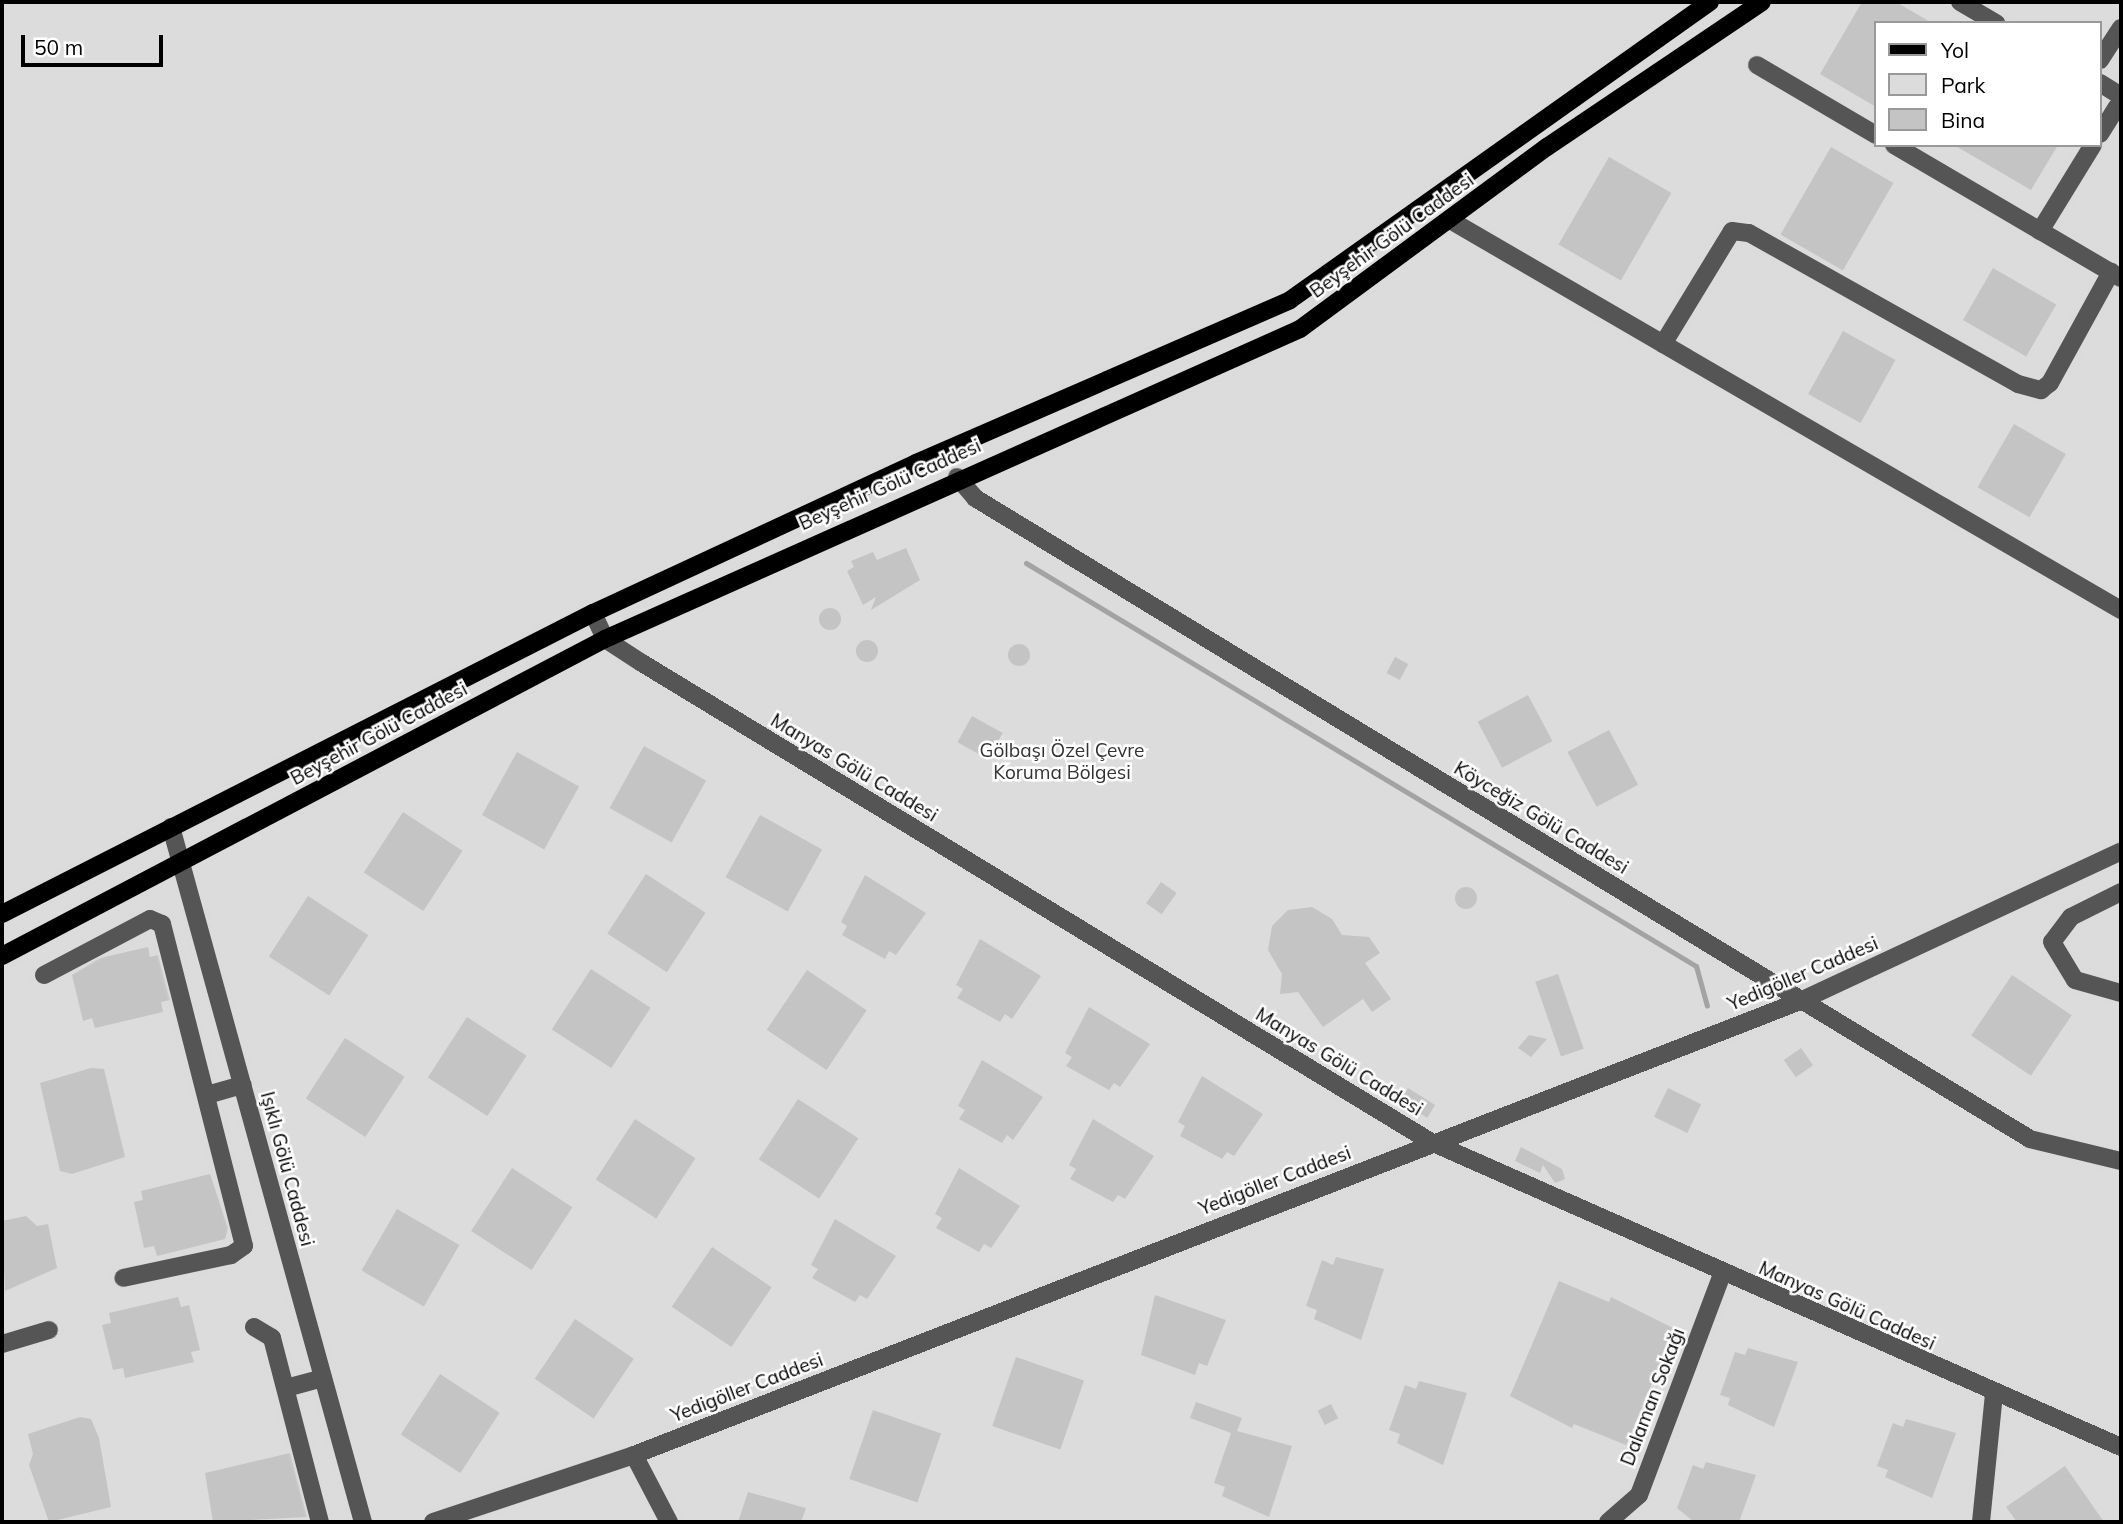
<!DOCTYPE html>
<meta charset="utf-8">
<style>
body{margin:0}
#map{position:relative;width:2123px;height:1524px;overflow:hidden;background:#fff;font-family:Mulish,sans-serif}
div>[style]{position:absolute}
.green>*{inset:0;background:#dcdcdc}
.stream>*{height:5px;margin:-2.5px;padding:0 2.5px;transform-origin:2.5px;border-radius:2.5px;background:#a3a3a3}
.building>*{inset:0;background:#c4c4c4;transform-origin:0 0}
.round{border-radius:50%}
.roads{filter:drop-shadow(0 0 2px #dbdbdb) drop-shadow(0 0 2px #dbdbdb)}
.minor>*{height:18px;margin:-9px;padding:0 9px;transform-origin:9px;border-radius:9px;background:#555}
.major>*{height:18px;margin:-9px;padding:0 9px;transform-origin:9px;border-radius:9px;background:#000}
span{translate:-50% -50%;white-space:nowrap;text-align:center;line-height:1.15;-webkit-text-stroke:5px #fff;paint-order:stroke}
.street-label{font-size:19px;color:#000}
.park-label{font-size:19px;color:#333}
.frame{position:absolute;inset:0;border:4px solid #000;pointer-events:none}
.legend{position:absolute;left:1874px;top:21px;width:228px;height:126px;box-sizing:border-box;background:#fff;border:2px solid #999;margin:0;padding:9px 12px;list-style:none;font-size:21px;color:#000}
.legend li{display:flex;align-items:center;gap:14px;height:35px}
.legend b{width:35px;border:2px solid #999}
.scale{position:absolute;left:21px;top:35px;width:142px;height:32px;box-sizing:border-box;border:4px solid #000;border-top:0;padding-left:9px;font-size:21px;line-height:24px;white-space:nowrap;color:#000;-webkit-text-stroke:5px #fff;paint-order:stroke}
</style>
<div id="map">
<div class="green">
<div style="clip-path:polygon(evenodd,2px 2px,2121px 2px,2121px 1522px,2px 1522px,2px 2px,1876px 23px,2100px 23px,2100px 145px,1876px 145px,1876px 23px)"></div>
</div>
<div class="stream">
<div style="left:1026px;top:563px;width:782px;rotate:31.03deg"></div>
<div style="left:1696px;top:966px;width:41px;rotate:74.6deg"></div>
</div>
<div class="building">
<div style="clip-path:polygon(1862px 2px,1896px 2px,1932px 23px,1876px 23px,1876px 107px,1820px 74px)"></div>
<div style="clip-path:polygon(1954px 145px,2058px 145px,2031px 190px)"></div>
<div style="left:1831px;top:147px;width:72px;height:101px;rotate:30deg"></div>
<div style="left:1609px;top:157px;width:72px;height:101px;rotate:30deg"></div>
<div style="left:1993px;top:268px;width:73px;height:60px;rotate:30deg"></div>
<div style="left:1843px;top:331px;width:60px;height:72px;rotate:29deg"></div>
<div style="left:2014px;top:424px;width:60px;height:73px;rotate:30deg"></div>
<div style="clip-path:polygon(906px 548px,920px 580px,871px 610px,876px 597px,863px 605px,847px 571px,854px 567px,851px 561px,873px 552px,877px 560px)"></div>
<div class="round" style="left:819px;top:608px;width:22px;height:22px"></div>
<div class="round" style="left:856px;top:640px;width:22px;height:22px"></div>
<div class="round" style="left:1008px;top:644px;width:22px;height:22px"></div>
<div style="left:1395px;top:657px;width:15px;height:18px;rotate:28deg"></div>
<div style="left:1528px;top:695px;width:52px;height:57px;rotate:62deg"></div>
<div style="left:972px;top:716px;width:35px;height:30px;rotate:29deg"></div>
<div style="left:1609px;top:730px;width:62px;height:47px;rotate:62deg"></div>
<div style="left:644px;top:746px;width:71px;height:71px;rotate:29deg"></div>
<div style="left:517px;top:752px;width:71px;height:72px;rotate:29deg"></div>
<div style="left:403px;top:812px;width:71px;height:72px;rotate:33deg"></div>
<div style="left:760px;top:815px;width:71px;height:71px;rotate:29deg"></div>
<div style="left:646px;top:874px;width:71px;height:71px;rotate:33deg"></div>
<div style="clip-path:polygon(865px 875px,926px 913px,896px 955px,889px 951px,885px 959px,842px 935px,847px 926px,841px 922px)"></div>
<div style="left:1161px;top:882px;width:19px;height:26px;rotate:35deg"></div>
<div class="round" style="left:1455px;top:887px;width:22px;height:22px"></div>
<div style="left:308px;top:896px;width:72px;height:72px;rotate:33deg"></div>
<div style="clip-path:polygon(1312px 907px,1332px 919px,1342px 935px,1369px 937px,1380px 953px,1365px 963px,1391px 999px,1372px 1012px,1363px 999px,1323px 1027px,1298px 992px,1280px 994px,1282px 974px,1268px 950px,1272px 926px,1288px 910px)"></div>
<div style="clip-path:polygon(980px 939px,1041px 976px,1012px 1019px,1005px 1014px,1000px 1022px,957px 998px,963px 989px,956px 985px)"></div>
<div style="clip-path:polygon(148px 947px,150px 957px,158px 955px,170px 1000px,161px 1002px,163px 1012px,95px 1028px,92px 1018px,83px 1021px,72px 975px,100px 958px)"></div>
<div style="left:591px;top:969px;width:71px;height:72px;rotate:33deg"></div>
<div style="left:807px;top:970px;width:72px;height:72px;rotate:34deg"></div>
<div style="left:1558px;top:974px;width:79px;height:24px;rotate:71deg"></div>
<div style="left:2012px;top:975px;width:72px;height:73px;rotate:34deg"></div>
<div style="clip-path:polygon(1089px 1007px,1150px 1044px,1120px 1087px,1114px 1083px,1109px 1090px,1066px 1066px,1072px 1057px,1065px 1053px)"></div>
<div style="left:467px;top:1017px;width:71px;height:72px;rotate:33deg"></div>
<div style="clip-path:polygon(1529px 1035px,1547px 1039px,1531px 1057px,1518px 1048px)"></div>
<div style="left:345px;top:1038px;width:71px;height:72px;rotate:33deg"></div>
<div style="left:1801px;top:1048px;width:21px;height:21px;rotate:55deg"></div>
<div style="clip-path:polygon(982px 1060px,1043px 1097px,1013px 1140px,1007px 1135px,1002px 1143px,959px 1119px,965px 1110px,958px 1106px)"></div>
<div style="clip-path:polygon(91px 1068px,104px 1069px,125px 1157px,72px 1174px,60px 1171px,40px 1083px)"></div>
<div style="clip-path:polygon(1202px 1076px,1263px 1114px,1234px 1156px,1227px 1152px,1222px 1159px,1180px 1136px,1185px 1126px,1178px 1122px)"></div>
<div style="left:1408px;top:1088px;width:32px;height:15px;rotate:32deg"></div>
<div style="left:1668px;top:1088px;width:37px;height:32px;rotate:26deg"></div>
<div style="left:798px;top:1099px;width:72px;height:72px;rotate:33deg"></div>
<div style="left:635px;top:1119px;width:72px;height:72px;rotate:33deg"></div>
<div style="clip-path:polygon(1093px 1119px,1154px 1156px,1125px 1199px,1118px 1195px,1113px 1202px,1070px 1179px,1076px 1169px,1069px 1165px)"></div>
<div style="clip-path:polygon(1521px 1147px,1562px 1169px,1565px 1179px,1555px 1183px,1543px 1165px,1540px 1173px,1515px 1161px)"></div>
<div style="left:512px;top:1168px;width:72px;height:75px;rotate:33deg"></div>
<div style="clip-path:polygon(959px 1168px,1020px 1206px,991px 1248px,984px 1244px,979px 1252px,936px 1228px,942px 1218px,935px 1214px)"></div>
<div style="clip-path:polygon(210px 1174px,228px 1228px,225px 1239px,157px 1256px,154px 1246px,144px 1248px,134px 1202px,143px 1200px,141px 1191px)"></div>
<div style="left:397px;top:1209px;width:72px;height:71px;rotate:30deg"></div>
<div style="clip-path:polygon(26px 1216px,37px 1226px,48px 1224px,57px 1268px,5px 1291px,2px 1221px)"></div>
<div style="clip-path:polygon(835px 1219px,896px 1256px,867px 1299px,860px 1295px,855px 1302px,812px 1278px,818px 1269px,811px 1265px)"></div>
<div style="left:712px;top:1247px;width:72px;height:72px;rotate:34deg"></div>
<div style="clip-path:polygon(1336px 1257px,1384px 1269px,1361px 1340px,1314px 1319px,1317px 1310px,1306px 1306px,1322px 1260px,1333px 1265px)"></div>
<div style="clip-path:polygon(1559px 1281px,1609px 1302px,1611px 1297px,1675px 1329px,1626px 1445px,1574px 1424px,1572px 1428px,1510px 1396px)"></div>
<div style="clip-path:polygon(1155px 1295px,1226px 1320px,1207px 1366px,1199px 1363px,1195px 1375px,1141px 1355px)"></div>
<div style="clip-path:polygon(178px 1297px,181px 1307px,189px 1305px,200px 1350px,191px 1352px,194px 1362px,125px 1378px,123px 1368px,113px 1370px,102px 1325px,111px 1323px,109px 1313px)"></div>
<div style="left:575px;top:1319px;width:71px;height:72px;rotate:34deg"></div>
<div style="clip-path:polygon(1748px 1348px,1798px 1362px,1774px 1427px,1728px 1405px,1730px 1398px,1720px 1395px,1735px 1352px,1745px 1355px)"></div>
<div style="left:1016px;top:1357px;width:72px;height:73px;rotate:19deg"></div>
<div style="left:440px;top:1374px;width:71px;height:72px;rotate:33deg"></div>
<div style="clip-path:polygon(1419px 1381px,1467px 1393px,1443px 1465px,1397px 1443px,1400px 1434px,1389px 1430px,1405px 1385px,1416px 1389px)"></div>
<div style="clip-path:polygon(1196px 1402px,1242px 1418px,1237px 1431px,1292px 1446px,1269px 1517px,1222px 1496px,1225px 1487px,1214px 1483px,1231px 1433px,1190px 1418px)"></div>
<div style="left:1331px;top:1404px;width:16px;height:15px;rotate:63deg"></div>
<div style="left:873px;top:1410px;width:72px;height:73px;rotate:19deg"></div>
<div style="clip-path:polygon(80px 1417px,91px 1419px,99px 1438px,111px 1507px,49px 1522px,29px 1465px,33px 1454px,28px 1434px)"></div>
<div style="clip-path:polygon(1906px 1419px,1956px 1433px,1932px 1498px,1885px 1477px,1888px 1470px,1877px 1466px,1893px 1423px,1903px 1427px)"></div>
<div style="clip-path:polygon(290px 1453px,307px 1517px,213px 1522px,205px 1473px)"></div>
<div style="clip-path:polygon(1706px 1462px,1756px 1475px,1739px 1522px,1694px 1522px,1677px 1508px,1693px 1465px,1703px 1469px)"></div>
<div style="clip-path:polygon(2065px 1466px,2104px 1522px,2017px 1522px,2006px 1507px)"></div>
<div style="clip-path:polygon(748px 1492px,806px 1508px,801px 1522px,738px 1522px)"></div>
</div>
<div class="roads">
<div class="minor">
<div style="left:1960px;top:2px;width:42px;rotate:30.3deg"></div>
<div style="left:2100px;top:60px;width:38px;rotate:-57deg"></div>
<div style="left:1757px;top:65px;width:138px;rotate:30.5deg"></div>
<div style="left:2100px;top:83px;width:25px;rotate:32deg"></div>
<div style="left:2100px;top:134px;width:32px;rotate:-58deg"></div>
<div style="left:1894px;top:145px;width:263px;rotate:30.4deg"></div>
<div style="left:1450px;top:220px;width:776px;rotate:30.17deg"></div>
<div style="left:2040px;top:231px;width:101px;rotate:-58.4deg"></div>
<div style="left:1663px;top:344px;width:132px;rotate:-58.6deg"></div>
<div style="left:1732px;top:231px;width:17px;rotate:7deg"></div>
<div style="left:1749px;top:233px;width:308px;rotate:29.3deg"></div>
<div style="left:2018px;top:384px;width:24px;rotate:15deg"></div>
<div style="left:2041px;top:390px;width:11px;rotate:-38deg"></div>
<div style="left:2050px;top:383px;width:127px;rotate:-61.2deg"></div>
<div style="left:957px;top:477px;width:28px;rotate:49deg"></div>
<div style="left:975px;top:498px;width:1234px;rotate:31.28deg"></div>
<div style="left:2030px;top:1139px;width:94px;rotate:13.6deg"></div>
<div style="left:593px;top:613px;width:29px;rotate:65deg"></div>
<div style="left:605px;top:639px;width:44px;rotate:33deg"></div>
<div style="left:642px;top:663px;width:923px;rotate:31.26deg"></div>
<div style="left:1431px;top:1142px;width:754px;rotate:23.85deg"></div>
<div style="left:171px;top:827px;width:721px;rotate:74.56deg"></div>
<div style="left:2121px;top:892px;width:56px;rotate:153.4deg"></div>
<div style="left:2071px;top:917px;width:31px;rotate:127deg"></div>
<div style="left:2052px;top:942px;width:44px;rotate:58.8deg"></div>
<div style="left:2075px;top:980px;width:48px;rotate:15.8deg"></div>
<div style="left:44px;top:975px;width:120px;rotate:-27.8deg"></div>
<div style="left:150px;top:919px;width:13px;rotate:23deg"></div>
<div style="left:162px;top:924px;width:332px;rotate:75.7deg"></div>
<div style="left:244px;top:1246px;width:16px;rotate:145deg"></div>
<div style="left:231px;top:1255px;width:110px;rotate:168deg"></div>
<div style="left:207px;top:1095px;width:37px;rotate:-16deg"></div>
<div style="left:254px;top:1327px;width:21px;rotate:31deg"></div>
<div style="left:272px;top:1338px;width:190px;rotate:75.4deg"></div>
<div style="left:2px;top:1344px;width:49px;rotate:-16.6deg"></div>
<div style="left:286px;top:1388px;width:38px;rotate:-15deg"></div>
<div style="left:634px;top:1455px;width:76px;rotate:62.4deg"></div>
<div style="left:433px;top:1522px;width:212px;rotate:-18.4deg"></div>
<div style="left:634px;top:1455px;width:1251px;rotate:-21.27deg"></div>
<div style="left:1800px;top:1001px;width:354px;rotate:-25deg"></div>
<div style="left:1608px;top:1522px;width:41px;rotate:-41.1deg"></div>
<div style="left:1639px;top:1495px;width:236px;rotate:-69.4deg"></div>
<div style="left:1981px;top:1522px;width:129px;rotate:-84.2deg"></div>
</div>
<div class="major">
<div style="left:2px;top:914px;width:663px;rotate:-26.99deg"></div>
<div style="left:593px;top:613px;width:356px;rotate:-24.9deg"></div>
<div style="left:916px;top:463px;width:408px;rotate:-23.5deg"></div>
<div style="left:1290px;top:300px;width:515px;rotate:-35.36deg"></div>
<div style="left:2px;top:956px;width:681px;rotate:-27.73deg"></div>
<div style="left:605px;top:639px;width:761px;rotate:-24.04deg"></div>
<div style="left:1300px;top:329px;width:307px;rotate:-36.4deg"></div>
<div style="left:1547px;top:147px;width:259px;rotate:-34deg"></div>
</div>
</div>
<div class="street-label">
<span style="left:1392px;top:236px;rotate:-36deg">Beyşehir Gölü Caddesi</span>
<span style="left:890px;top:485px;rotate:-24deg">Beyşehir Gölü Caddesi</span>
<span style="left:379px;top:734px;rotate:-28deg">Beyşehir Gölü Caddesi</span>
<span style="left:854px;top:768px;rotate:31deg">Manyas Gölü Caddesi</span>
<span style="left:1541px;top:818px;rotate:31deg">Köyceğiz Gölü Caddesi</span>
<span style="left:1803px;top:974px;rotate:-23deg">Yedigöller Caddesi</span>
<span style="left:1339px;top:1062px;rotate:31deg">Manyas Gölü Caddesi</span>
<span style="left:287px;top:1169px;rotate:75deg">Işıklı Gölü Caddesi</span>
<span style="left:1275px;top:1181px;rotate:-21deg">Yedigöller Caddesi</span>
<span style="left:1847px;top:1306px;rotate:24deg">Manyas Gölü Caddesi</span>
<span style="left:747px;top:1388px;rotate:-21deg">Yedigöller Caddesi</span>
<span style="left:1653px;top:1397px;rotate:-69deg">Dalaman Sokağı</span>
</div>
<div class="park-label">
<span style="left:1062px;top:762px">Gölbaşı Özel Çevre<br>Koruma Bölgesi</span>
</div>
<div class="frame"></div>
<ul class="legend">
<li><b style="height:9px;background:#000"></b>Yol</li>
<li><b style="height:19px;background:#dcdcdc"></b>Park</li>
<li><b style="height:19px;background:#c4c4c4"></b>Bina</li>
</ul>
<div class="scale">50 m</div>
</div>
